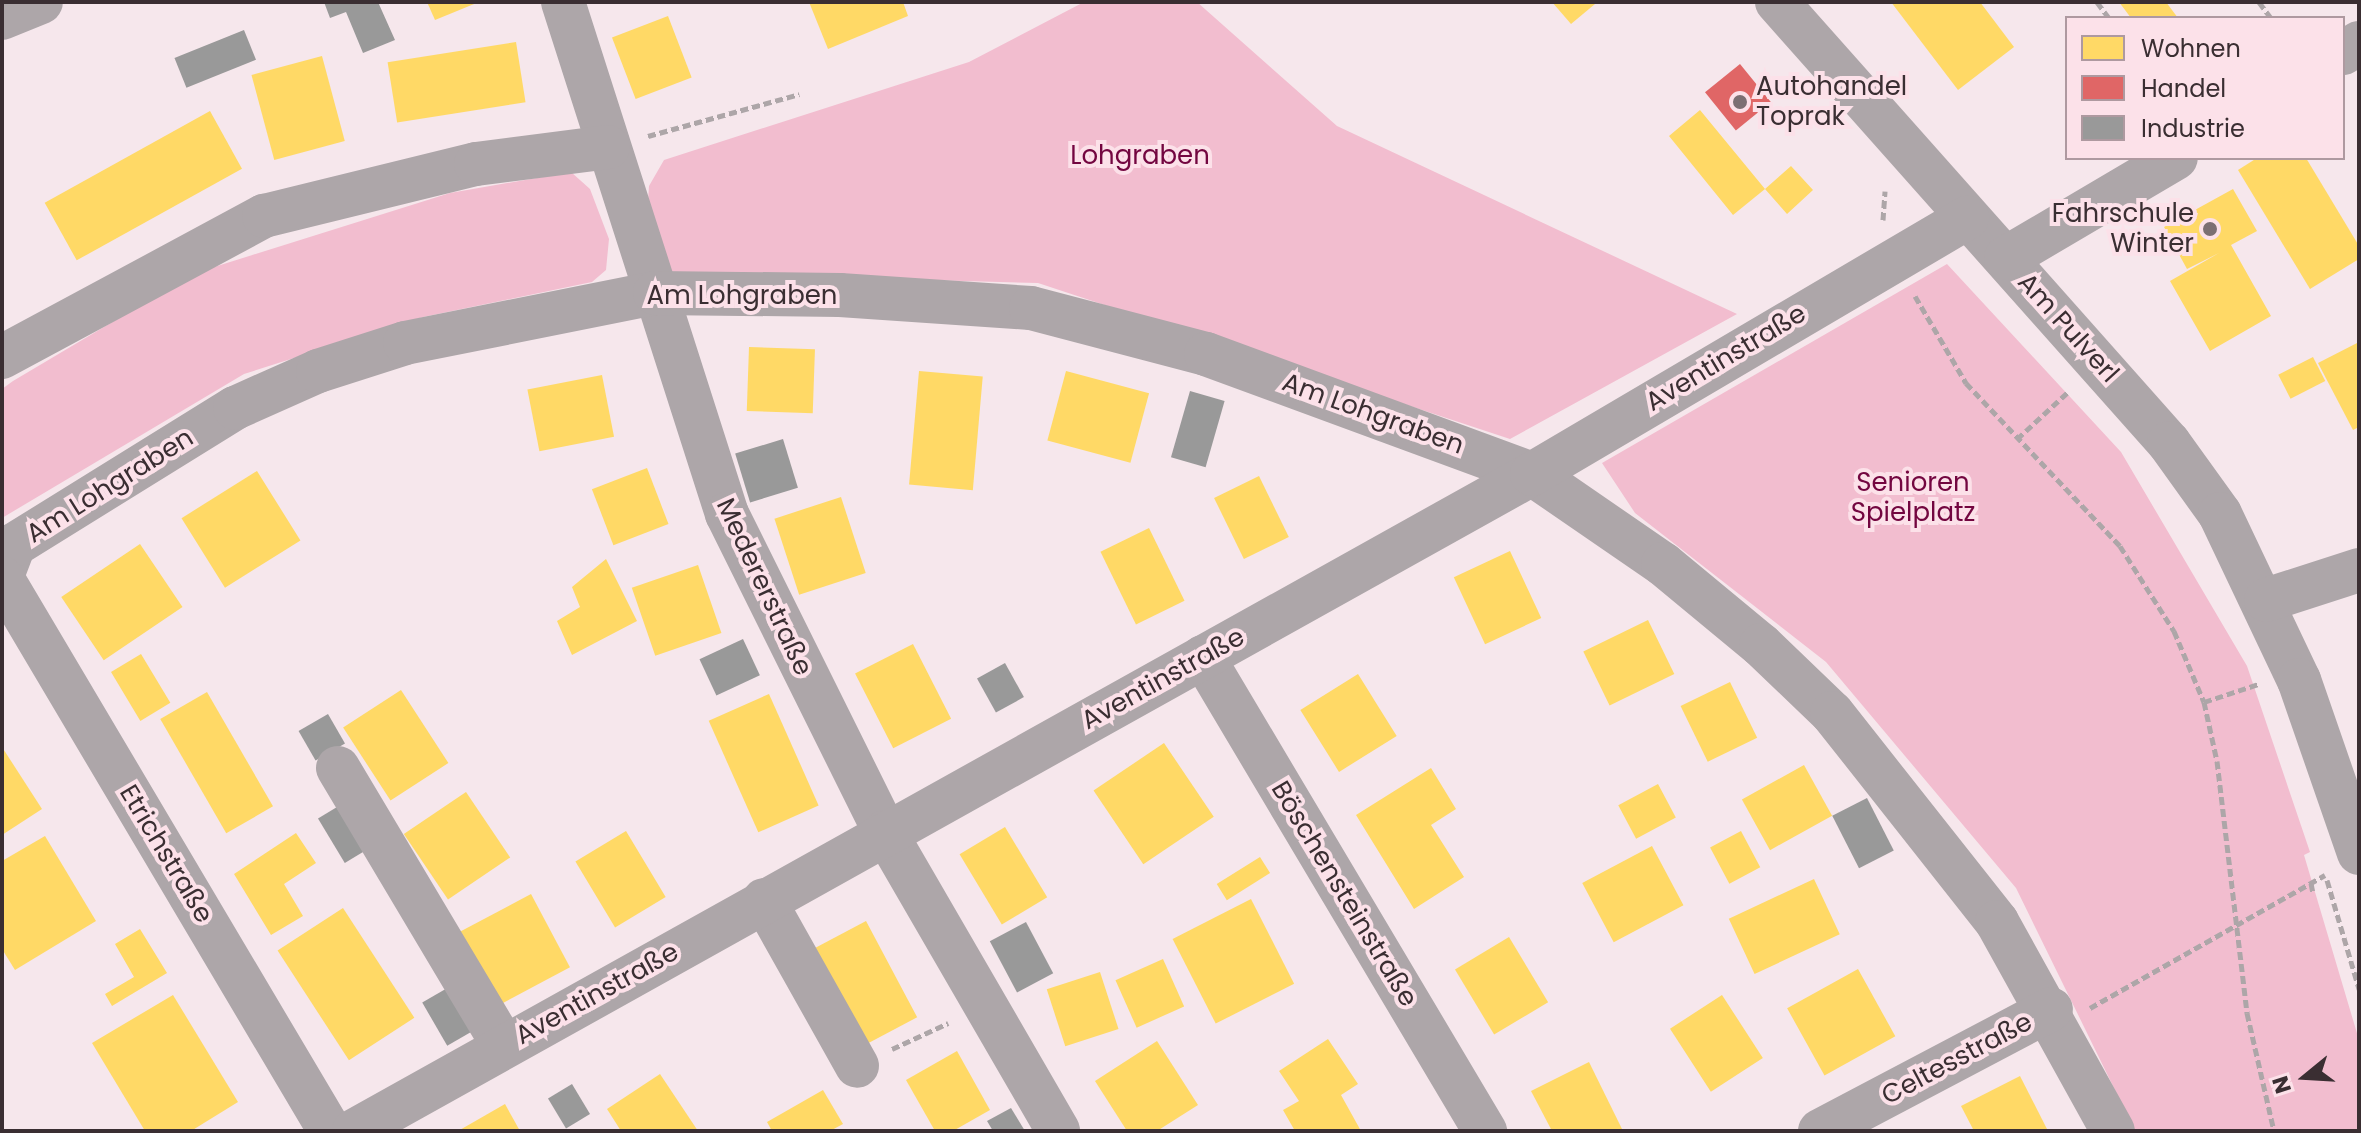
<!DOCTYPE html>
<meta charset="utf-8">
<style>
body{margin:0}
#map{position:relative;width:2361px;height:1133px;overflow:hidden;background:#f6e7ec;font-family:Poppins,sans-serif}
div>[style]{position:absolute}
.green>*{inset:0;background:#f2bdcf}
.homes>*{inset:0;background:#ffd966;transform-origin:0 0}
.shops>*{inset:0;background:#e06666;transform-origin:0 0}
.industry>*{inset:0;background:#999;transform-origin:0 0}
.path>*{height:5px;margin-top:-2.5px;transform-origin:0;background:repeating-linear-gradient(90deg,#ada6a8 0 8px,transparent 0 12px)}
.minor>*{height:44px;margin:-22px;padding:0 22px;transform-origin:22px;border-radius:22px;background:#ada6a9}
.dots>*{width:22px;height:22px;translate:-50% -50%;box-sizing:border-box;border:4px solid #fce1e9;border-radius:50%}
span{translate:-50% -50%;white-space:nowrap;text-align:center;line-height:1.15;-webkit-text-stroke:8px #fce1e9;paint-order:stroke}
.poi-label{font-size:26px;color:#3a2e32}
.left{translate:0 -50%;text-align:left}
.right{translate:-100% -50%;text-align:right}
.park-label{font-size:26px;color:#730640}
.street-label{font-size:26px;color:#3a2e32}
.frame{position:absolute;inset:0;border:4px solid #3a2e32;pointer-events:none}
.legend{position:absolute;left:2065px;top:16px;width:280px;height:144px;box-sizing:border-box;background:#fce1e9;border:2px solid #ae99a0;margin:0;padding:10px 14px;list-style:none;font-size:24px;color:#3a2e32}
.legend li{display:flex;align-items:center;gap:16px;height:40px}
.legend b{width:40px;border:2px solid #ae99a0}
.north{position:absolute;left:2265px;top:1037px;width:80px;height:80px;-webkit-text-stroke:6px #fce1e9;paint-order:stroke;rotate:252deg;font-size:22px;font-weight:700;line-height:32px;text-align:center;color:#3a2e32}
.north::after{content:'';display:block;margin:auto;width:28px;height:36px;background:#3a2e32;clip-path:polygon(50% 0,100% 100%,50% 72%,0 100%)}
</style>
<div id="map">
<div class="green">
<div style="clip-path:polygon(1084px 2px,1197px 2px,1337px 126px,1737px 314px,1510px 439px,1038px 283px,669px 273px,647px 217px,649px 186px,664px 160px,969px 62px)"></div>
<div style="clip-path:polygon(571px 172px,590px 189px,609px 239px,606px 270px,592px 282px,423px 317px,244px 374px,2px 518px,2px 389px,13px 381px,195px 273px,450px 193px)"></div>
<div style="clip-path:polygon(1947px 264px,2121px 452px,2247px 666px,2310px 852px,2304px 855px,2359px 1040px,2359px 1131px,2135px 1131px,2016px 888px,1826px 662px,1635px 513px,1602px 463px)"></div>
</div>
<div class="homes">
<div style="clip-path:polygon(427px 2px,479px 2px,435px 20px)"></div>
<div style="clip-path:polygon(809px 2px,903px 2px,908px 16px,828px 49px)"></div>
<div style="clip-path:polygon(1552px 2px,1593px 2px,1595px 4px,1571px 24px)"></div>
<div style="clip-path:polygon(1891px 2px,1980px 2px,2014px 47px,1958px 90px)"></div>
<div style="clip-path:polygon(2119px 2px,2166px 2px,2178px 18px,2131px 18px)"></div>
<div style="left:668px;top:16px;width:66px;height:60px;rotate:69deg"></div>
<div style="left:516px;top:42px;width:61px;height:130px;rotate:81deg"></div>
<div style="left:322px;top:56px;width:88px;height:73px;rotate:75deg"></div>
<div style="clip-path:polygon(1700px 110px,1765px 189px,1791px 166px,1813px 190px,1787px 214px,1765px 189px,1733px 215px,1669px 136px)"></div>
<div style="left:210px;top:111px;width:66px;height:189px;rotate:61deg"></div>
<div style="clip-path:polygon(2257px 158px,2306px 158px,2359px 246px,2359px 259px,2310px 289px,2238px 170px)"></div>
<div style="clip-path:polygon(2233px 189px,2257px 231px,2231px 245px,2271px 316px,2210px 351px,2170px 281px,2219px 253px,2187px 269px,2164px 227px)"></div>
<div style="clip-path:polygon(2359px 342px,2359px 427px,2353px 430px,2318px 363px)"></div>
<div style="left:749px;top:347px;width:66px;height:64px;rotate:2deg"></div>
<div style="left:2313px;top:357px;width:27px;height:39px;rotate:63deg"></div>
<div style="left:919px;top:371px;width:64px;height:114px;rotate:5deg"></div>
<div style="left:1066px;top:371px;width:86px;height:72px;rotate:15deg"></div>
<div style="left:602px;top:375px;width:63px;height:76px;rotate:79deg"></div>
<div style="left:647px;top:468px;width:60px;height:59px;rotate:69deg"></div>
<div style="left:257px;top:471px;width:82px;height:89px;rotate:58deg"></div>
<div style="left:1259px;top:476px;width:68px;height:50px;rotate:64deg"></div>
<div style="left:841px;top:497px;width:80px;height:70px;rotate:72deg"></div>
<div style="left:1149px;top:528px;width:81px;height:54px;rotate:64deg"></div>
<div style="left:140px;top:544px;width:76px;height:95px;rotate:56deg"></div>
<div style="left:1510px;top:551px;width:74px;height:62px;rotate:65deg"></div>
<div style="clip-path:polygon(606px 559px,637px 621px,572px 655px,557px 621px,580px 607px,572px 587px)"></div>
<div style="left:698px;top:565px;width:72px;height:70px;rotate:71deg"></div>
<div style="left:1648px;top:620px;width:60px;height:72px;rotate:64deg"></div>
<div style="left:913px;top:644px;width:84px;height:65px;rotate:63deg"></div>
<div style="left:141px;top:654px;width:57px;height:35px;rotate:59deg"></div>
<div style="left:1358px;top:674px;width:73px;height:68px;rotate:58deg"></div>
<div style="left:1730px;top:682px;width:62px;height:55px;rotate:64deg"></div>
<div style="left:401px;top:690px;width:87px;height:69px;rotate:57deg"></div>
<div style="left:207px;top:692px;width:132px;height:54px;rotate:60deg"></div>
<div style="left:769px;top:694px;width:122px;height:66px;rotate:66deg"></div>
<div style="left:1164px;top:743px;width:89px;height:85px;rotate:56deg"></div>
<div style="clip-path:polygon(2px 747px,42px 809px,2px 835px)"></div>
<div style="left:1804px;top:765px;width:58px;height:71px;rotate:61deg"></div>
<div style="clip-path:polygon(1431px 768px,1456px 809px,1431px 825px,1464px 877px,1414px 909px,1356px 815px)"></div>
<div style="left:1658px;top:784px;width:38px;height:45px;rotate:62deg"></div>
<div style="left:466px;top:792px;width:79px;height:75px;rotate:56deg"></div>
<div style="left:1005px;top:827px;width:82px;height:53px;rotate:59deg"></div>
<div style="left:626px;top:831px;width:77px;height:59px;rotate:59deg"></div>
<div style="left:1741px;top:831px;width:41px;height:35px;rotate:62deg"></div>
<div style="clip-path:polygon(296px 833px,316px 863px,284px 884px,303px 916px,271px 935px,234px 874px)"></div>
<div style="clip-path:polygon(45px 836px,96px 921px,15px 970px,2px 949px,2px 861px)"></div>
<div style="left:1652px;top:846px;width:67px;height:79px;rotate:62deg"></div>
<div style="left:1260px;top:857px;width:19px;height:51px;rotate:58deg"></div>
<div style="left:1814px;top:879px;width:61px;height:94px;rotate:65deg"></div>
<div style="left:531px;top:894px;width:83px;height:87px;rotate:62deg"></div>
<div style="left:1251px;top:899px;width:95px;height:88px;rotate:63deg"></div>
<div style="left:343px;top:908px;width:131px;height:78px;rotate:57deg"></div>
<div style="left:866px;top:921px;width:109px;height:62px;rotate:62deg"></div>
<div style="clip-path:polygon(140px 929px,167px 973px,112px 1006px,105px 994px,134px 977px,115px 944px)"></div>
<div style="left:1509px;top:937px;width:76px;height:63px;rotate:59deg"></div>
<div style="left:1163px;top:959px;width:52px;height:52px;rotate:66deg"></div>
<div style="left:1858px;top:969px;width:77px;height:81px;rotate:61deg"></div>
<div style="left:1100px;top:972px;width:60px;height:56px;rotate:72deg"></div>
<div style="clip-path:polygon(173px 995px,238px 1102px,191px 1131px,145px 1131px,92px 1043px)"></div>
<div style="left:1722px;top:995px;width:75px;height:62px;rotate:57deg"></div>
<div style="clip-path:polygon(1328px 1039px,1358px 1084px,1341px 1095px,1361px 1131px,1295px 1131px,1283px 1110px,1299px 1101px,1279px 1071px)"></div>
<div style="clip-path:polygon(1157px 1041px,1198px 1105px,1157px 1131px,1127px 1131px,1095px 1081px)"></div>
<div style="clip-path:polygon(957px 1051px,990px 1110px,953px 1131px,935px 1131px,906px 1080px)"></div>
<div style="clip-path:polygon(1589px 1062px,1623px 1131px,1552px 1131px,1531px 1091px)"></div>
<div style="clip-path:polygon(660px 1074px,698px 1131px,621px 1131px,607px 1109px)"></div>
<div style="clip-path:polygon(2020px 1076px,2048px 1131px,1974px 1131px,1961px 1106px)"></div>
<div style="clip-path:polygon(823px 1090px,843px 1124px,830px 1131px,772px 1131px,767px 1122px)"></div>
<div style="clip-path:polygon(505px 1104px,520px 1131px,458px 1131px)"></div>
</div>
<div class="shops">
<div style="left:1740px;top:64px;width:49px;height:45px;rotate:51deg"></div>
</div>
<div class="industry">
<div style="clip-path:polygon(324px 2px,378px 2px,395px 40px,363px 53px,346px 12px,330px 18px)"></div>
<div style="left:244px;top:30px;width:32px;height:75px;rotate:68deg"></div>
<div style="left:1190px;top:391px;width:36px;height:69px;rotate:16deg"></div>
<div style="left:783px;top:439px;width:51px;height:50px;rotate:73deg"></div>
<div style="left:743px;top:639px;width:40px;height:48px;rotate:65deg"></div>
<div style="left:1005px;top:663px;width:39px;height:32px;rotate:61deg"></div>
<div style="left:328px;top:714px;width:34px;height:34px;rotate:60deg"></div>
<div style="left:1867px;top:798px;width:59px;height:39px;rotate:63deg"></div>
<div style="left:342px;top:804px;width:52px;height:28px;rotate:59deg"></div>
<div style="left:1026px;top:922px;width:58px;height:41px;rotate:62deg"></div>
<div style="left:456px;top:983px;width:50px;height:39px;rotate:60deg"></div>
<div style="left:572px;top:1084px;width:35px;height:28px;rotate:59deg"></div>
<div style="clip-path:polygon(1011px 1108px,1025px 1131px,993px 1131px,987px 1121px)"></div>
</div>
<div class="path">
<div style="left:2097px;top:2px;width:20px;rotate:53deg"></div>
<div style="left:2259px;top:2px;width:20px;rotate:53deg"></div>
<div style="left:648px;top:136px;width:157px;rotate:-15.5deg"></div>
<div style="left:1883px;top:220px;width:29px;rotate:-86deg"></div>
<div style="left:1915px;top:296px;width:101px;rotate:59.6deg"></div>
<div style="left:1966px;top:383px;width:224px;rotate:46.6deg"></div>
<div style="left:2120px;top:546px;width:101px;rotate:57.6deg"></div>
<div style="left:2174px;top:631px;width:77px;rotate:67.1deg"></div>
<div style="left:2204px;top:702px;width:60px;rotate:77.6deg"></div>
<div style="left:2217px;top:761px;width:254px;rotate:83.2deg"></div>
<div style="left:2247px;top:1013px;width:121px;rotate:77.1deg"></div>
<div style="left:2017px;top:439px;width:71px;rotate:-42.7deg"></div>
<div style="left:2204px;top:702px;width:57px;rotate:-18.4deg"></div>
<div style="left:2327px;top:880px;width:114px;rotate:73.6deg"></div>
<div style="left:2311px;top:883px;width:10px;rotate:79deg"></div>
<div style="left:2090px;top:1008px;width:270px;rotate:-29.5deg"></div>
<div style="left:892px;top:1049px;width:62px;rotate:-24.9deg"></div>
</div>
<div class="minor">
<div style="left:563px;top:2px;width:538px;rotate:72.24deg"></div>
<div style="left:727px;top:514px;width:355px;rotate:63.6deg"></div>
<div style="left:885px;top:832px;width:345px;rotate:59.9deg"></div>
<div style="left:1777px;top:2px;width:590px;rotate:48.37deg"></div>
<div style="left:2169px;top:443px;width:87px;rotate:54.3deg"></div>
<div style="left:2220px;top:514px;width:184px;rotate:64.6deg"></div>
<div style="left:2299px;top:680px;width:183px;rotate:70.9deg"></div>
<div style="left:2px;top:18px;width:42px;rotate:-22.3deg"></div>
<div style="left:2343px;top:53px;width:19px;rotate:-32deg"></div>
<div style="left:2006px;top:258px;width:197px;rotate:-30.5deg"></div>
<div style="left:2px;top:357px;width:298px;rotate:-28.3deg"></div>
<div style="left:264px;top:216px;width:218px;rotate:-13.8deg"></div>
<div style="left:476px;top:164px;width:133px;rotate:-7.3deg"></div>
<div style="left:2px;top:576px;width:33px;rotate:-69deg"></div>
<div style="left:14px;top:545px;width:260px;rotate:-31.8deg"></div>
<div style="left:235px;top:408px;width:91px;rotate:-24deg"></div>
<div style="left:318px;top:371px;width:91px;rotate:-17.8deg"></div>
<div style="left:405px;top:343px;width:255px;rotate:-11.3deg"></div>
<div style="left:655px;top:293px;width:185px;rotate:0.6deg"></div>
<div style="left:840px;top:295px;width:191px;rotate:3.9deg"></div>
<div style="left:1031px;top:308px;width:181px;rotate:14.7deg"></div>
<div style="left:1206px;top:354px;width:347px;rotate:20.2deg"></div>
<div style="left:1532px;top:474px;width:159px;rotate:34.5deg"></div>
<div style="left:1663px;top:564px;width:127px;rotate:39.6deg"></div>
<div style="left:1761px;top:645px;width:98px;rotate:43.8deg"></div>
<div style="left:1832px;top:713px;width:266px;rotate:51.7deg"></div>
<div style="left:1997px;top:922px;width:239px;rotate:61deg"></div>
<div style="left:2px;top:578px;width:643px;rotate:59.33deg"></div>
<div style="left:2266px;top:600px;width:98px;rotate:-17.9deg"></div>
<div style="left:1203px;top:657px;width:552px;rotate:59.25deg"></div>
<div style="left:338px;top:768px;width:324px;rotate:59.2deg"></div>
<div style="left:764px;top:900px;width:190px;rotate:60.7deg"></div>
<div style="left:354px;top:1131px;width:1349px;rotate:-29.15deg"></div>
<div style="left:1532px;top:474px;width:505px;rotate:-30.48deg"></div>
<div style="left:1820px;top:1131px;width:261px;rotate:-27.8deg"></div>
</div>
<div class="dots">
<div style="left:1740px;top:102px;background:#7c6f73"></div>
<div style="left:2210px;top:229px;background:#7c6f73"></div>
</div>
<div class="poi-label">
<span class="left" style="left:1756px;top:102px">Autohandel<br>Toprak</span>
<span class="right" style="left:2194px;top:229px">Fahrschule<br>Winter</span>
</div>
<div class="park-label">
<span style="left:1140px;top:156px">Lohgraben</span>
<span style="left:1913px;top:498px">Senioren<br>Spielplatz</span>
</div>
<div class="street-label">
<span style="left:742px;top:296px">Am Lohgraben</span>
<span style="left:2068px;top:328px;rotate:48deg">Am Pulverl</span>
<span style="left:1726px;top:358px;rotate:-31deg">Aventinstraße</span>
<span style="left:1373px;top:414px;rotate:20deg">Am Lohgraben</span>
<span style="left:110px;top:486px;rotate:-32deg">Am Lohgraben</span>
<span style="left:764px;top:587px;rotate:65deg">Medererstraße</span>
<span style="left:1163px;top:679px;rotate:-29deg">Aventinstraße</span>
<span style="left:166px;top:854px;rotate:59deg">Etrichstraße</span>
<span style="left:1344px;top:894px;rotate:59deg">Böschensteinstraße</span>
<span style="left:597px;top:994px;rotate:-29deg">Aventinstraße</span>
<span style="left:1957px;top:1059px;rotate:-28deg">Celtesstraße</span>
</div>
<div class="frame"></div>
<ul class="legend">
<li><b style="height:22px;background:#ffd966"></b>Wohnen</li>
<li><b style="height:22px;background:#e06666"></b>Handel</li>
<li><b style="height:22px;background:#999"></b>Industrie</li>
</ul>
<div class="north">N</div>
</div>
